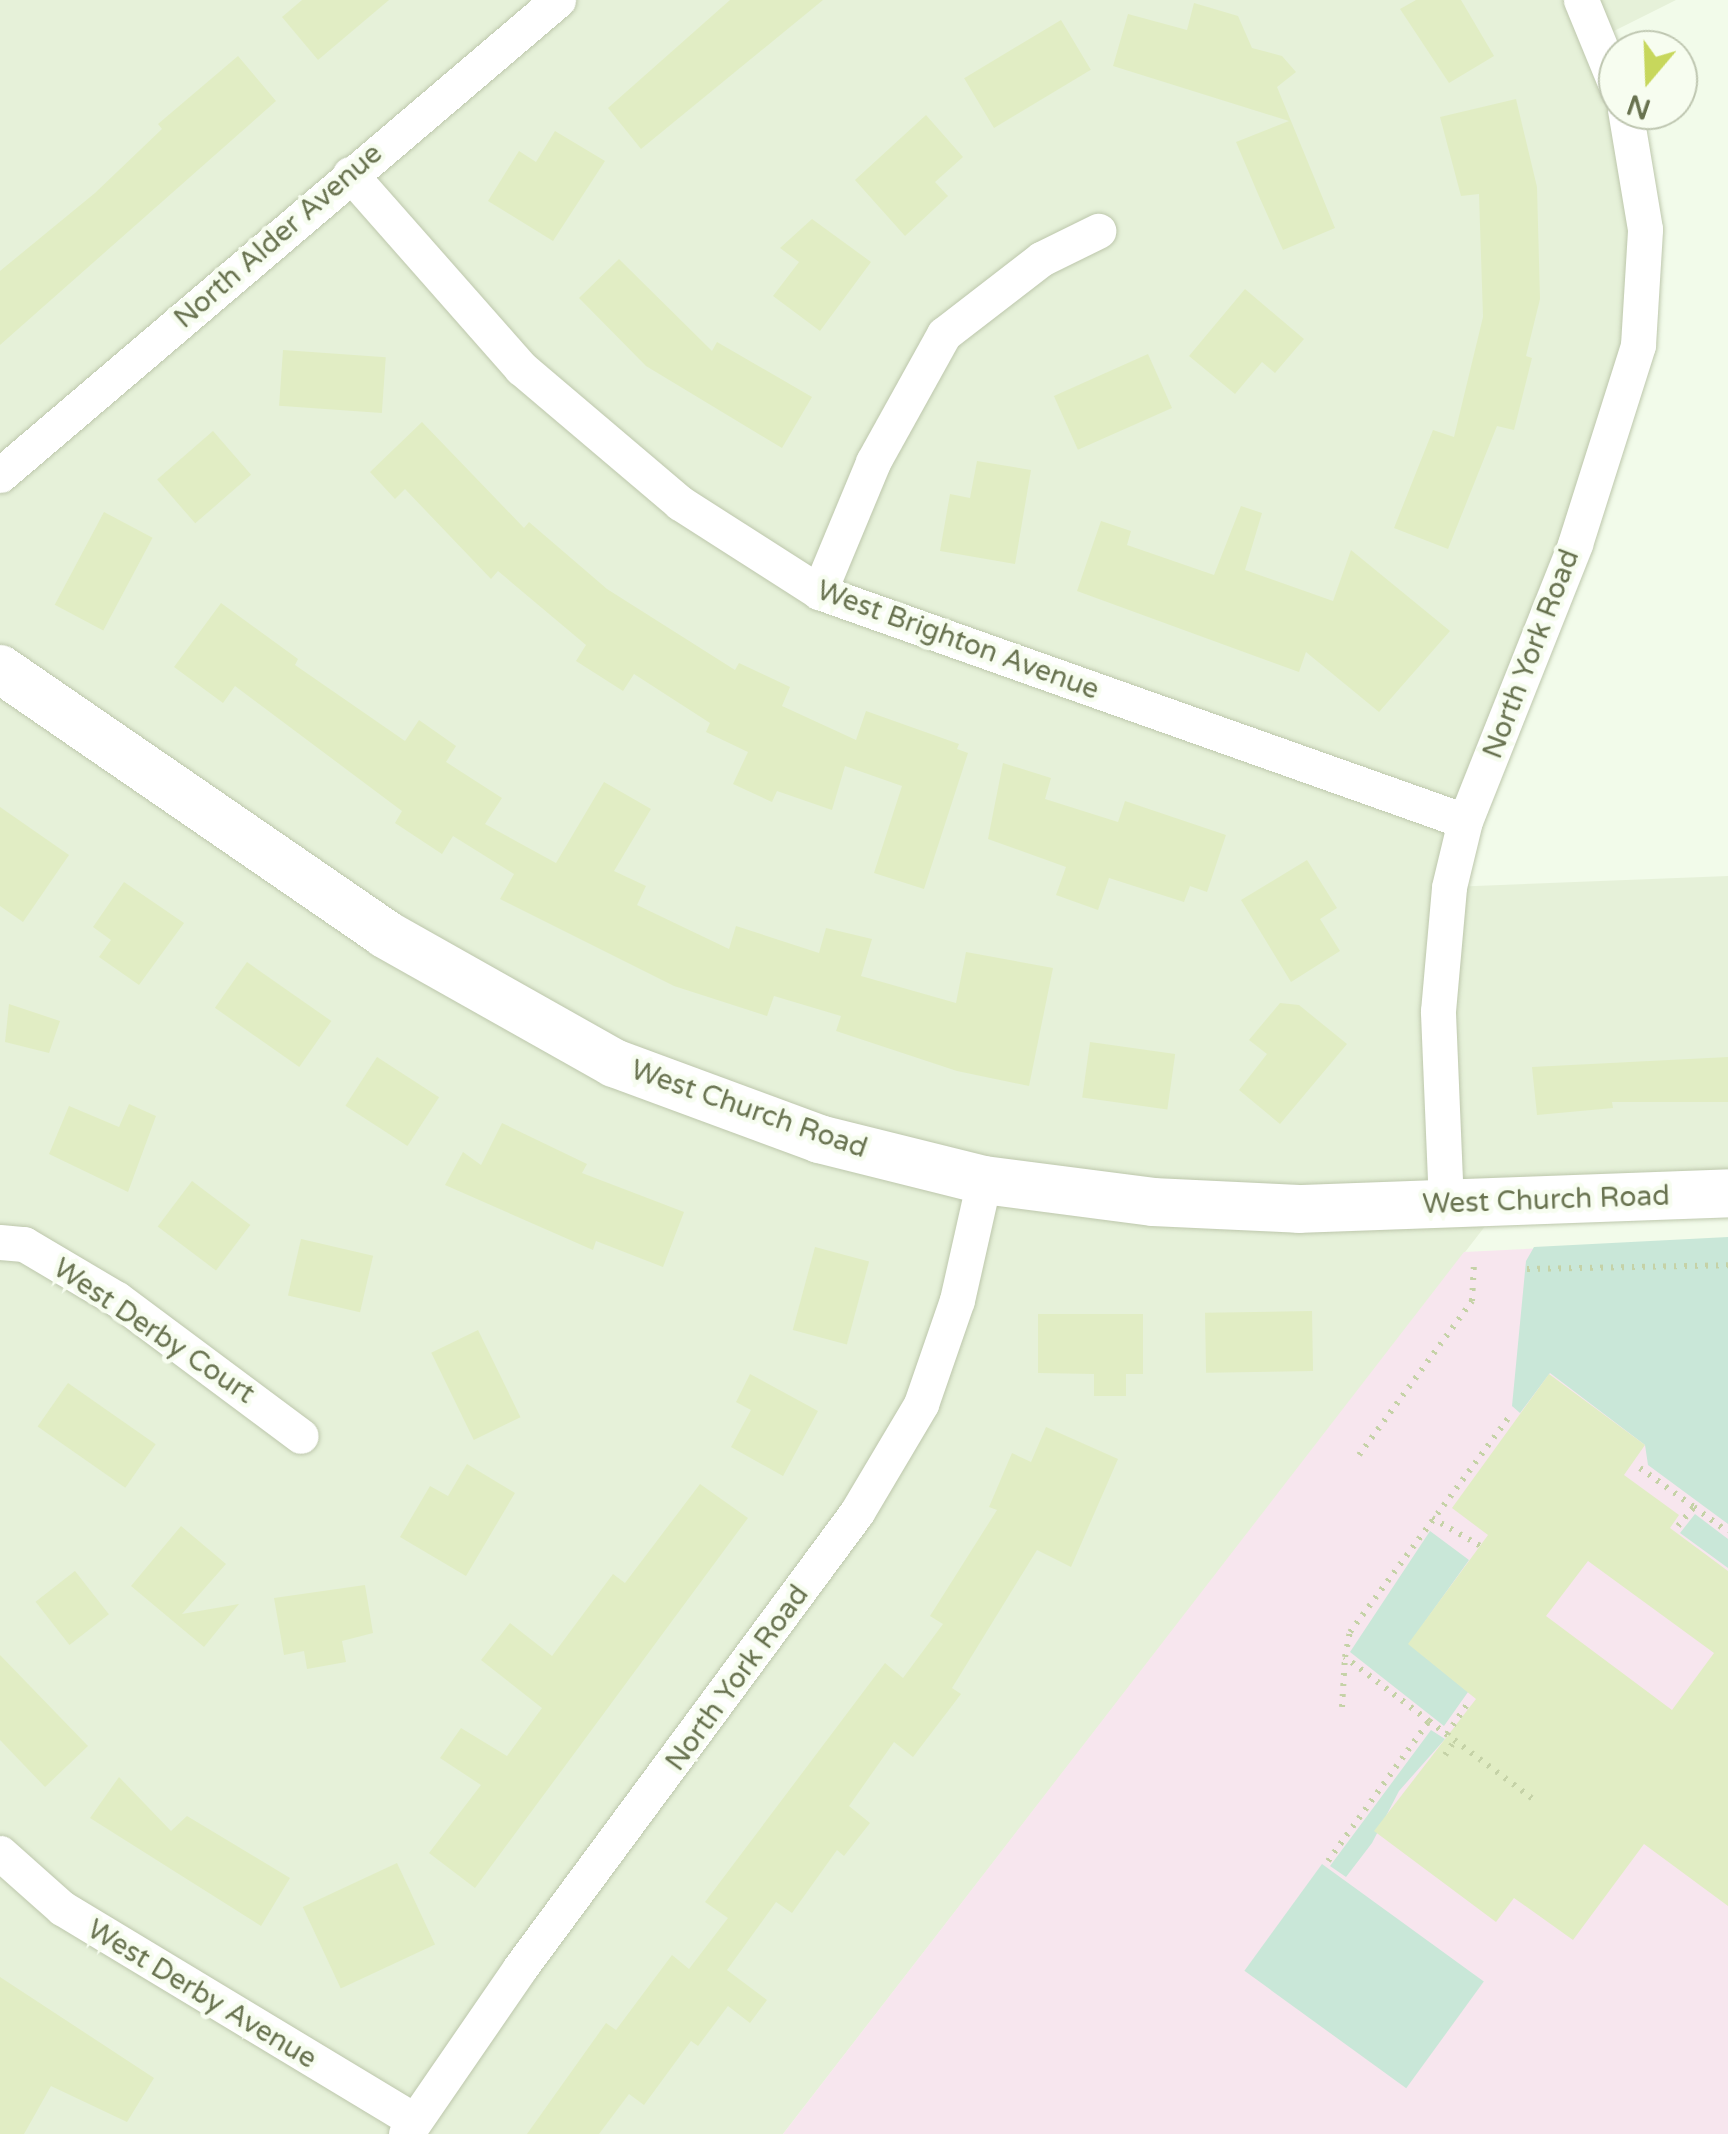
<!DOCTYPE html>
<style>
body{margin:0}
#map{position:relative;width:1728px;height:2134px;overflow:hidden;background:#f2fbea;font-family:"Varela Round",sans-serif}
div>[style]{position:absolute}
.residential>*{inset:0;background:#e6f1d9}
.education>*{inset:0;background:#f7e6ee}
.green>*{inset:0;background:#c9e7d8;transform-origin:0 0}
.building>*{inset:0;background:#e1edc4;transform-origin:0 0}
.path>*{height:6px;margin-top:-3px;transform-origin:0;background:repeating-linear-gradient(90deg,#c5d2a7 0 2.5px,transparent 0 10.5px)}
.roads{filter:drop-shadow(0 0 2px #bdc7ac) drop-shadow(0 0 2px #bdc7ac)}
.street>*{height:35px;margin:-17.5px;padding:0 17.5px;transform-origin:17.5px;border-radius:17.5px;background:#fff}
.secondary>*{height:48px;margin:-24px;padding:0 24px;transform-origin:24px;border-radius:24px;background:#fff}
span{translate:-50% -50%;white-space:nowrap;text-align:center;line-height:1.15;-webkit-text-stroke:9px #f7fdf0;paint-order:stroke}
.street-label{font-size:28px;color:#697350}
.north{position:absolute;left:1598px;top:30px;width:100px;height:100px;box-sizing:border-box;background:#f7fdf0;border:2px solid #bec6b0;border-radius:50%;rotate:199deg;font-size:28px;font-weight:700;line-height:40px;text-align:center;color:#697350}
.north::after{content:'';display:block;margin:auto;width:35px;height:45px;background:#c7d75c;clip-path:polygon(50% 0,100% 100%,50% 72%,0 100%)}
</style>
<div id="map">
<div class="residential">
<div style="clip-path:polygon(0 0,1676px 0,1600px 38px,1618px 90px,1638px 345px,1450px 887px,1728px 876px,1728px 1193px,1503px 1203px,783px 2134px,0 2134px)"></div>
</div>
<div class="education">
<div style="clip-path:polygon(1728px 1239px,1728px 2134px,783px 2134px,1464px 1252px)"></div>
</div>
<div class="green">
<div style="clip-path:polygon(1728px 1237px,1728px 1524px,1648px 1465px,1645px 1445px,1550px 1373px,1520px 1413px,1512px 1406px,1526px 1261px,1534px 1247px)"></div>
<div style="clip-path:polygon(1695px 1514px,1728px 1539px,1728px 1568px,1680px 1533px)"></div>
<div style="clip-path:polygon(1430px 1531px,1469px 1560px,1409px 1644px,1468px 1692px,1444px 1726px,1350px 1652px)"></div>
<div style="clip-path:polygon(1431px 1730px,1445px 1739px,1399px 1791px,1372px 1843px,1346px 1877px,1330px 1866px)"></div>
<div style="left:1322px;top:1864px;width:200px;height:132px;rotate:36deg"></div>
</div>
<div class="building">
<div style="clip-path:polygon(302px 0,389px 0,318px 60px,282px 17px)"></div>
<div style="clip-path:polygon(730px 0,823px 0,641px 149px,608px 108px)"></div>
<div style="clip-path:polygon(1416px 0,1461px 0,1494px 56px,1449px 83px,1400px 9px)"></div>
<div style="clip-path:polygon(1194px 3px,1238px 16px,1252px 48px,1282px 56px,1296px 72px,1277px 87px,1335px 228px,1283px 250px,1258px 194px,1236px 142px,1289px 121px,1113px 66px,1128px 14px,1187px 30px)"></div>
<div style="left:1061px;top:20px;width:58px;height:113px;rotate:59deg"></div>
<div style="clip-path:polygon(238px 56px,276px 101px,0 345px,0 271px,95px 193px,162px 129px,158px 124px)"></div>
<div style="clip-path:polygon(1516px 99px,1537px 187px,1540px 299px,1526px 356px,1532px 358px,1514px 430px,1497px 426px,1448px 549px,1394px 528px,1433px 430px,1454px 437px,1483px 317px,1479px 194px,1461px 196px,1440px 117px)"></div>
<div style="clip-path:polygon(926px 115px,963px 157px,935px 182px,948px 196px,905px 236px,855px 180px)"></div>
<div style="clip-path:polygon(555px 131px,605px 161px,553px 241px,488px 201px,519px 151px,536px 162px)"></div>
<div style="clip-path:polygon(812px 219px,871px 262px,820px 331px,773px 296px,799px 262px,780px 248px)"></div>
<div style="clip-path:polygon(619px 259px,712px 351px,717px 342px,812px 397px,782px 448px,646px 366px,579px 298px)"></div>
<div style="clip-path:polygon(1245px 289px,1304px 339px,1275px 373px,1262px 362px,1235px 394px,1189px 356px)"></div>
<div style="left:283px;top:350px;width:103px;height:56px;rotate:4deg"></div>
<div style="left:1148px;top:354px;width:59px;height:103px;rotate:66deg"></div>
<div style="clip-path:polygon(422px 422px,524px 528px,529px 522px,607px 589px,735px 670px,739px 663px,790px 687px,782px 706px,856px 740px,866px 711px,959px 744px,957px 749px,968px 753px,924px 889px,874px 873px,902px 786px,845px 766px,832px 810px,777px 791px,772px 802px,733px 784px,748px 752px,706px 732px,710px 723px,634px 674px,623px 691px,576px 661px,586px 645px,498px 571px,491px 579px,405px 489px,395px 499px,370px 472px)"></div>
<div style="left:213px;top:431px;width:58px;height:74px;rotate:49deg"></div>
<div style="clip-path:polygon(977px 461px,1031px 470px,1015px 564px,940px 551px,950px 494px,970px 498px)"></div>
<div style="clip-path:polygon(1241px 506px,1262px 513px,1245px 570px,1333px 601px,1351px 550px,1450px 631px,1379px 712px,1306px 652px,1299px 672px,1077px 591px,1101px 521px,1131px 531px,1127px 545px,1214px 575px)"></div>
<div style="left:104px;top:512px;width:55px;height:105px;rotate:28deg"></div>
<div style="clip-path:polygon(221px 603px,298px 659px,295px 665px,405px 741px,419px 720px,456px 746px,446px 762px,502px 798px,485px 824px,556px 863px,604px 782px,651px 809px,614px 871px,646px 886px,637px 905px,729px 949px,736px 926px,819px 953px,826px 928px,872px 939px,861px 976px,956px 1003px,966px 952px,1053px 968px,1029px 1086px,957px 1071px,836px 1031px,841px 1016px,774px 996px,767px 1016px,674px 986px,500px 899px,514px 874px,453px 836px,442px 854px,395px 823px,402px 811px,235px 686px,223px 703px,174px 667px)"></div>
<div style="clip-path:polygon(1003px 763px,1051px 778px,1045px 799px,1118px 822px,1125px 801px,1226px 835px,1207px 892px,1190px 886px,1184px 902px,1109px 878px,1098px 910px,1056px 895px,1066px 867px,988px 839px)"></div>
<div style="clip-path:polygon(0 807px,69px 855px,23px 922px,0 906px)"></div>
<div style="clip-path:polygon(1307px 860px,1337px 908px,1320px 919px,1340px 951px,1291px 982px,1241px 900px)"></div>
<div style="clip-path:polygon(124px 882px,184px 923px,139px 985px,99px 957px,111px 940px,93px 927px)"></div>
<div style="left:247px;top:962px;width:103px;height:56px;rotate:35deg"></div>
<div style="clip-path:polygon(1280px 1003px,1299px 1005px,1347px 1044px,1280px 1124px,1239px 1090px,1267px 1054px,1249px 1040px)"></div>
<div style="clip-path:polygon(9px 1004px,60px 1021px,49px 1053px,5px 1042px)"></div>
<div style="left:1090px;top:1042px;width:86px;height:56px;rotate:8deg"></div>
<div style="left:377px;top:1057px;width:74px;height:58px;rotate:33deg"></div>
<div style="clip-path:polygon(1728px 1057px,1728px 1102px,1612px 1102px,1613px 1108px,1537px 1115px,1532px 1067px)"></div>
<div style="clip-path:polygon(129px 1104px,156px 1116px,128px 1192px,49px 1154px,69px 1106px,119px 1127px)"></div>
<div style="clip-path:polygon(502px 1123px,587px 1164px,582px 1173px,684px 1212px,663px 1267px,596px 1241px,593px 1250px,445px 1185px,463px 1152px,481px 1165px)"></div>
<div style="left:192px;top:1181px;width:73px;height:57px;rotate:37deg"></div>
<div style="left:301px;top:1239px;width:74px;height:58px;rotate:13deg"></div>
<div style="left:815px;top:1247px;width:56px;height:86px;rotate:15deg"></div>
<div style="left:1312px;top:1311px;width:60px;height:107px;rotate:89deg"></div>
<div style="clip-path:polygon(1038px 1314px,1143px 1314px,1143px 1374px,1126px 1374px,1126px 1396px,1094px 1396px,1094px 1374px,1038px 1373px)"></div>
<div style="left:478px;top:1330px;width:97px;height:52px;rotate:64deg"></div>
<div style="clip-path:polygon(750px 1374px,818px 1411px,783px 1476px,731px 1447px,751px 1410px,736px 1402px)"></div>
<div style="clip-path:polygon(evenodd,1549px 1374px,1645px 1445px,1624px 1475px,1679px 1515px,1670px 1528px,1728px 1571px,1728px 1906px,1644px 1844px,1573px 1940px,1514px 1898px,1496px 1922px,1374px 1831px,1476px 1699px,1408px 1644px,1488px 1535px,1452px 1508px,1549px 1374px,1588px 1561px,1714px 1653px,1672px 1710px,1546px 1616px,1588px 1561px)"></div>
<div style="left:68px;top:1383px;width:107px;height:53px;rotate:35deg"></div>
<div style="clip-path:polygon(1046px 1427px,1118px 1459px,1071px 1567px,1037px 1550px,952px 1688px,961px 1694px,913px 1757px,894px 1742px,849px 1806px,870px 1823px,844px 1856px,837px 1850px,792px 1913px,776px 1902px,727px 1970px,767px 2000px,750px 2023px,728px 2006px,698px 2046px,691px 2041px,644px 2105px,629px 2094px,599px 2134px,527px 2134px,606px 2023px,616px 2030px,672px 1955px,689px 1969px,728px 1918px,705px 1902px,885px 1663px,903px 1678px,943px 1624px,930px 1616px,997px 1510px,989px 1507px,1012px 1453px,1031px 1462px)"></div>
<div style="clip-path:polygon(467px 1464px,515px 1493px,466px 1576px,400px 1537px,430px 1486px,448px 1496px)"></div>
<div style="clip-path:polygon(700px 1484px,748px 1518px,475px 1888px,429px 1853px,481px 1785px,440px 1758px,461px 1728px,507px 1756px,542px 1708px,481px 1660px,510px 1623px,552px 1656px,613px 1574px,625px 1583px)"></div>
<div style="clip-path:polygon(181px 1526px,226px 1564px,182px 1614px,239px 1604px,204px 1647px,131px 1586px)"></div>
<div style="left:75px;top:1571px;width:55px;height:50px;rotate:52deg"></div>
<div style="clip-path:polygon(365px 1585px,373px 1633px,342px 1641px,346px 1662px,307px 1669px,304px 1651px,284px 1655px,274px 1598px)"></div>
<div style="clip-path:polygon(0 1655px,88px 1746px,45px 1787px,0 1740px)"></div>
<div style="clip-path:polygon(119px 1777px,171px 1831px,187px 1816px,290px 1878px,261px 1926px,90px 1818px)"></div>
<div style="left:397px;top:1863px;width:90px;height:104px;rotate:65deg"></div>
<div style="clip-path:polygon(0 1977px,154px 2078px,127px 2122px,51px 2086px,24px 2134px,0 2134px)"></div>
</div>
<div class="path">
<div style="left:1527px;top:1269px;width:201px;rotate:-1.1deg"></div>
<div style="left:1359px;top:1455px;width:191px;rotate:-53.7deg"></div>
<div style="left:1472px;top:1301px;width:38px;rotate:-87deg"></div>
<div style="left:1640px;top:1468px;width:67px;rotate:35.8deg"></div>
<div style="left:1432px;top:1518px;width:60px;rotate:30deg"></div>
<div style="left:1678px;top:1526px;width:25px;rotate:-50deg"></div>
<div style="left:1694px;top:1507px;width:42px;rotate:36.3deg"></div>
<div style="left:1342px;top:1707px;width:50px;rotate:-86.6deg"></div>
<div style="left:1429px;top:1721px;width:106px;rotate:-142.7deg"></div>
<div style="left:1345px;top:1657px;width:25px;rotate:-79deg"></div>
<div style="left:1350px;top:1632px;width:269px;rotate:-53.5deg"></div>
<div style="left:1447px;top:1734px;width:37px;rotate:-56deg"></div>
<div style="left:1445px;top:1755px;width:18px;rotate:-56deg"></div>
<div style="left:1328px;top:1861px;width:173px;rotate:-54.2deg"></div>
<div style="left:1429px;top:1721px;width:135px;rotate:36.9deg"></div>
</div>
<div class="roads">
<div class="street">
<div style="left:1581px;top:0;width:97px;rotate:67.7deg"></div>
<div style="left:350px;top:174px;width:259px;rotate:48.6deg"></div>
<div style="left:521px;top:368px;width:209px;rotate:40.3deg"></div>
<div style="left:680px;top:503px;width:165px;rotate:32.6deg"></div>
<div style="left:819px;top:592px;width:685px;rotate:19.52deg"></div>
<div style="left:0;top:475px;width:733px;rotate:-40.41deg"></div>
<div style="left:819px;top:592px;width:141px;rotate:-67.4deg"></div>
<div style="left:873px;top:462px;width:146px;rotate:-61deg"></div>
<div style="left:944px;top:334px;width:123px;rotate:-37.7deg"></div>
<div style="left:1041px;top:259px;width:64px;rotate:-26.2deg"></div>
<div style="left:1446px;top:1204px;width:193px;rotate:-92.4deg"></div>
<div style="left:1438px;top:1011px;width:124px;rotate:-84.9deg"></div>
<div style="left:1449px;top:887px;width:68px;rotate:-76.4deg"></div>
<div style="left:1465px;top:821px;width:298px;rotate:-68.3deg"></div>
<div style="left:1575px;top:544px;width:209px;rotate:-72.4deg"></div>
<div style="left:1638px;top:345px;width:116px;rotate:-86.5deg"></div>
<div style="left:1645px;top:229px;width:121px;rotate:-99.5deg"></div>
<div style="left:0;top:1242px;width:24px;rotate:5deg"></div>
<div style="left:24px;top:1244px;width:108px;rotate:30.6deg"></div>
<div style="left:117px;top:1299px;width:229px;rotate:36.7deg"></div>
<div style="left:0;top:1853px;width:83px;rotate:41.6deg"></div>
<div style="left:62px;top:1908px;width:411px;rotate:31.1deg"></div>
<div style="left:406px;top:2134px;width:201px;rotate:-55.5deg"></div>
<div style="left:520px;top:1968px;width:567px;rotate:-53.53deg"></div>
<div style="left:857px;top:1512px;width:126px;rotate:-59.3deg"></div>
<div style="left:921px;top:1404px;width:110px;rotate:-70.9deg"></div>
<div style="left:957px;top:1300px;width:123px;rotate:-77.3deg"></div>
</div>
<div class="secondary">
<div style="left:0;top:669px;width:467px;rotate:34.5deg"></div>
<div style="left:385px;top:934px;width:263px;rotate:29.4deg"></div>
<div style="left:614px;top:1063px;width:219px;rotate:20.3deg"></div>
<div style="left:819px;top:1139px;width:170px;rotate:14deg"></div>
<div style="left:984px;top:1180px;width:170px;rotate:7.4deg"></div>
<div style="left:1153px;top:1202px;width:146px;rotate:2.7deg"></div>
<div style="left:1299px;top:1209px;width:429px;rotate:-2.1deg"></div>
</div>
</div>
<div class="street-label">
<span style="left:278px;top:236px;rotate:-41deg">North Alder Avenue</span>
<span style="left:958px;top:640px;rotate:20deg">West Brighton Avenue</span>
<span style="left:1531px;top:654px;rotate:-69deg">North York Road</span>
<span style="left:749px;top:1109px;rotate:19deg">West Church Road</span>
<span style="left:1546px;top:1200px;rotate:-2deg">West Church Road</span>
<span style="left:154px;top:1331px;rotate:34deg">West Derby Court</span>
<span style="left:737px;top:1678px;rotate:-54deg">North York Road</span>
<span style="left:202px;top:1994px;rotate:31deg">West Derby Avenue</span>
</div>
<div class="north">N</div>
</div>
